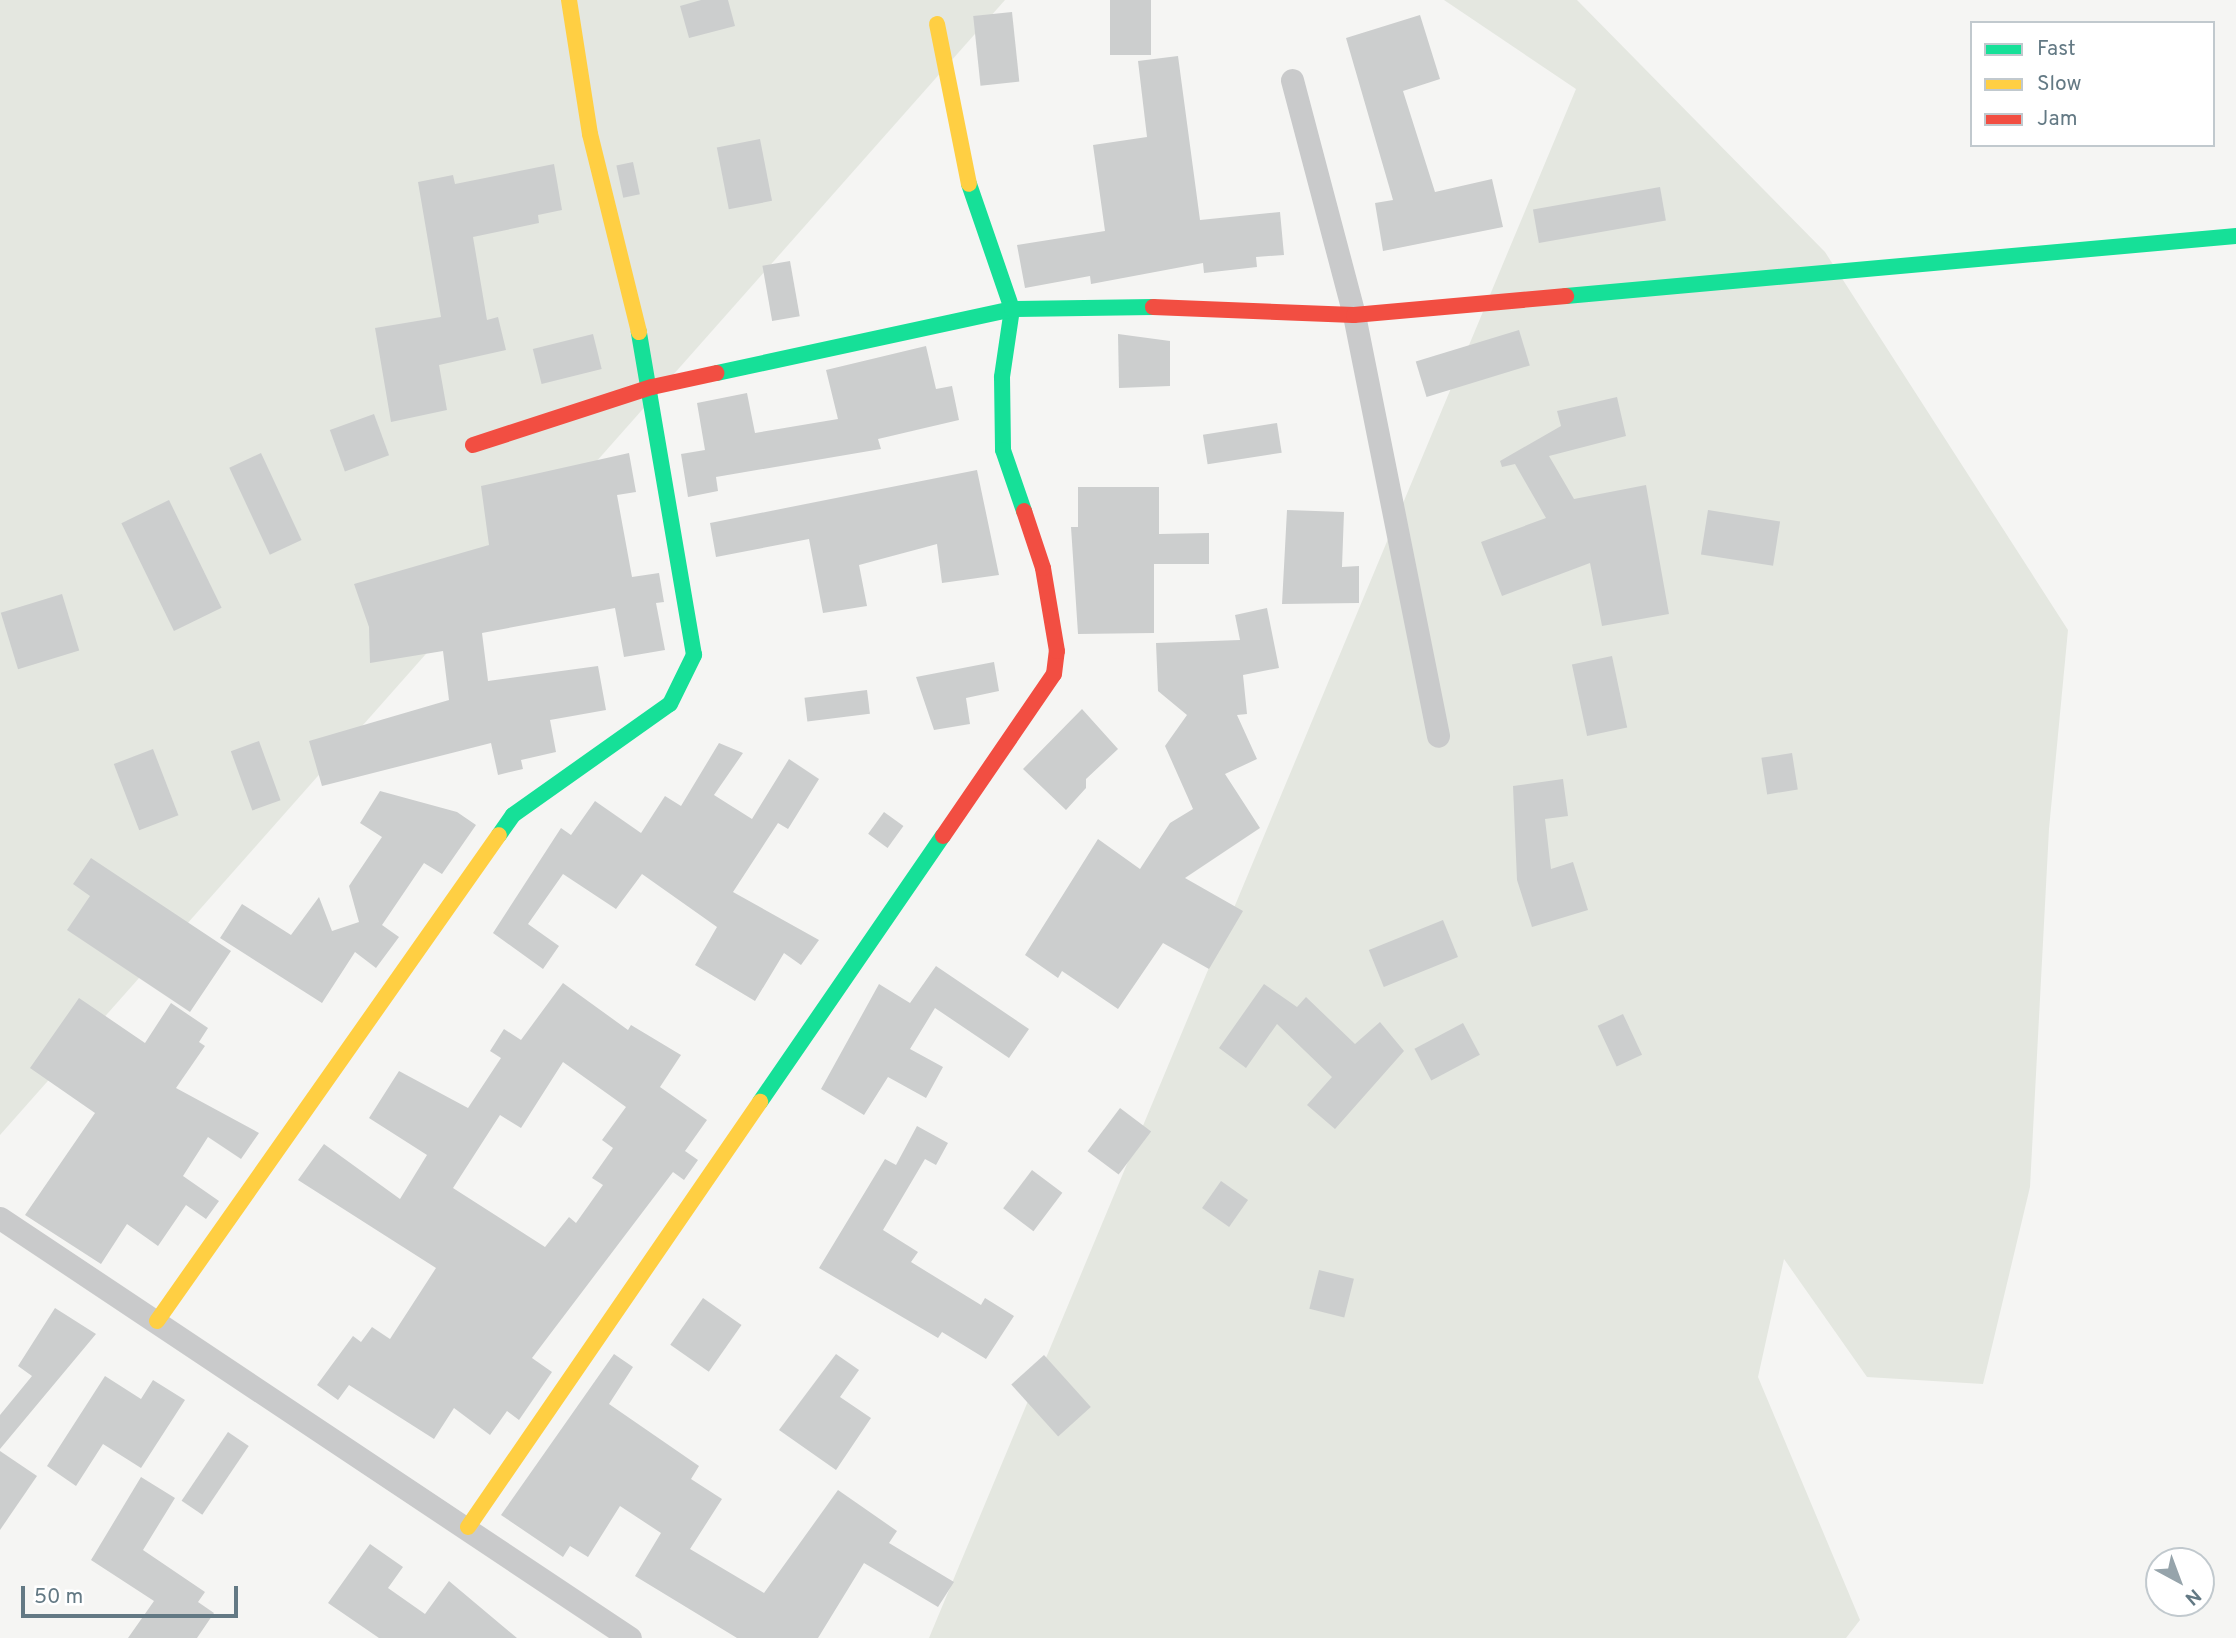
<!DOCTYPE html>
<style>
body{margin:0}
#map{position:relative;width:2236px;height:1638px;overflow:hidden;background:#f5f5f3;font-family:Overpass,sans-serif}
div>[style]{position:absolute}
.green>*{inset:0;background:#e4e7e0}
.building>*{inset:0;background:#cccece;transform-origin:0 0}
.street>*{height:23px;margin:-11.5px;padding:0 11.5px;transform-origin:11.5px;border-radius:11.5px;background:#c9cacb}
.fast>*{height:16px;margin:-8px;padding:0 8px;transform-origin:8px;border-radius:8px;background:#16e098}
.slow>*{height:16px;margin:-8px;padding:0 8px;transform-origin:8px;border-radius:8px;background:#ffcf43}
.jam>*{height:16px;margin:-8px;padding:0 8px;transform-origin:8px;border-radius:8px;background:#f24e42}
span{translate:-50% -50%;white-space:nowrap;text-align:center;line-height:1.15;-webkit-text-stroke:7px #fff;paint-order:stroke}
.legend{position:absolute;left:1970px;top:21px;width:245px;height:126px;box-sizing:border-box;background:#fff;border:2px solid #c1c9ce;margin:0;padding:9px 12px;list-style:none;font-size:21px;color:#637984}
.legend li{display:flex;align-items:center;gap:14px;height:35px}
.legend b{width:35px;border:2px solid #c1c9ce}
.north{position:absolute;left:2145px;top:1547px;width:70px;height:70px;box-sizing:border-box;background:#fff;border:2px solid #c1c9ce;border-radius:50%;rotate:139deg;font-size:19px;font-weight:700;line-height:28px;text-align:center;color:#637984}
.north::after{content:'';display:block;margin:auto;width:24px;height:32px;background:#96a4ab;clip-path:polygon(50% 0,100% 100%,50% 72%,0 100%)}
.scale{position:absolute;left:21px;top:1586px;width:217px;height:32px;box-sizing:border-box;border:4px solid #637984;border-top:0;padding-left:9px;font-size:21px;line-height:24px;white-space:nowrap;color:#637984;-webkit-text-stroke:5px #fff;paint-order:stroke}
</style>
<div id="map">
<div class="green">
<div style="clip-path:polygon(0 0,1005px 0,0 1135px)"></div>
<div style="clip-path:polygon(1444px 0,1577px 0,1825px 252px,2068px 630px,2049px 829px,2030px 1187px,1983px 1384px,1867px 1377px,1784px 1259px,1758px 1377px,1860px 1620px,1846px 1638px,929px 1638px,1576px 89px)"></div>
</div>
<div class="building">
<div style="clip-path:polygon(701px 0,728px 0,735px 26px,689px 38px,680px 6px)"></div>
<div style="left:1110px;top:0;width:41px;height:55px"></div>
<div style="left:1012px;top:12px;width:70px;height:39px;rotate:84deg"></div>
<div style="clip-path:polygon(1420px 15px,1440px 79px,1403px 91px,1435px 192px,1492px 179px,1503px 227px,1383px 251px,1375px 203px,1393px 200px,1346px 38px)"></div>
<div style="clip-path:polygon(1178px 56px,1200px 220px,1280px 212px,1284px 255px,1256px 257px,1257px 267px,1204px 273px,1203px 263px,1091px 284px,1090px 276px,1025px 288px,1017px 245px,1105px 231px,1093px 145px,1147px 137px,1138px 61px)"></div>
<div style="left:760px;top:139px;width:63px;height:44px;rotate:79deg"></div>
<div style="left:633px;top:162px;width:33px;height:17px;rotate:78deg"></div>
<div style="clip-path:polygon(554px 164px,562px 210px,538px 215px,539px 223px,473px 237px,487px 320px,498px 317px,506px 350px,439px 365px,447px 410px,391px 422px,375px 328px,441px 317px,418px 182px,453px 175px,455px 184px)"></div>
<div style="left:1660px;top:187px;width:34px;height:129px;rotate:80deg"></div>
<div style="left:790px;top:261px;width:56px;height:28px;rotate:80deg"></div>
<div style="left:1519px;top:330px;width:37px;height:108px;rotate:73deg"></div>
<div style="left:593px;top:334px;width:36px;height:62px;rotate:76deg"></div>
<div style="clip-path:polygon(1118px 334px,1170px 341px,1170px 386px,1119px 388px)"></div>
<div style="clip-path:polygon(926px 346px,936px 389px,952px 386px,959px 420px,878px 439px,881px 449px,716px 477px,718px 491px,688px 497px,681px 454px,705px 450px,697px 403px,747px 393px,755px 433px,838px 419px,826px 370px)"></div>
<div style="clip-path:polygon(1617px 397px,1626px 436px,1549px 456px,1574px 499px,1646px 485px,1669px 614px,1602px 626px,1590px 563px,1502px 596px,1481px 542px,1546px 518px,1515px 464px,1502px 467px,1500px 461px,1561px 426px,1557px 411px)"></div>
<div style="left:374px;top:414px;width:44px;height:47px;rotate:70deg"></div>
<div style="left:1277px;top:423px;width:30px;height:75px;rotate:81deg"></div>
<div style="left:261px;top:453px;width:96px;height:35px;rotate:65deg"></div>
<div style="clip-path:polygon(629px 453px,636px 492px,617px 495px,632px 577px,659px 573px,664px 602px,656px 603px,665px 650px,624px 657px,615px 608px,482px 633px,488px 681px,598px 666px,606px 710px,550px 720px,556px 752px,521px 760px,523px 769px,498px 775px,491px 743px,322px 786px,309px 741px,449px 700px,443px 651px,370px 663px,369px 627px,354px 584px,489px 545px,481px 486px)"></div>
<div style="clip-path:polygon(977px 470px,999px 575px,942px 583px,937px 544px,859px 565px,867px 606px,823px 613px,809px 539px,716px 557px,710px 523px)"></div>
<div style="clip-path:polygon(1078px 487px,1159px 487px,1159px 534px,1209px 533px,1209px 564px,1154px 564px,1154px 633px,1078px 634px,1071px 527px,1078px 527px)"></div>
<div style="left:169px;top:500px;width:120px;height:53px;rotate:64deg"></div>
<div style="clip-path:polygon(1287px 510px,1344px 512px,1342px 567px,1359px 566px,1359px 603px,1282px 604px)"></div>
<div style="left:1708px;top:510px;width:73px;height:45px;rotate:9deg"></div>
<div style="left:62px;top:594px;width:59px;height:64px;rotate:73deg"></div>
<div style="clip-path:polygon(1267px 608px,1279px 668px,1243px 675px,1247px 714px,1237px 715px,1257px 759px,1225px 774px,1260px 828px,1185px 878px,1243px 911px,1209px 969px,1163px 943px,1118px 1009px,1062px 971px,1058px 978px,1025px 955px,1098px 839px,1140px 869px,1170px 823px,1193px 809px,1165px 746px,1187px 715px,1158px 691px,1156px 643px,1240px 640px,1235px 615px)"></div>
<div style="left:1612px;top:656px;width:73px;height:41px;rotate:78deg"></div>
<div style="clip-path:polygon(994px 662px,999px 691px,966px 698px,970px 724px,934px 730px,916px 677px)"></div>
<div style="left:867px;top:690px;width:24px;height:63px;rotate:83deg"></div>
<div style="clip-path:polygon(1082px 709px,1118px 749px,1086px 779px,1086px 788px,1066px 810px,1023px 769px)"></div>
<div style="left:259px;top:741px;width:63px;height:30px;rotate:70deg"></div>
<div style="clip-path:polygon(719px 743px,743px 753px,714px 795px,752px 819px,789px 759px,819px 779px,788px 829px,778px 823px,733px 892px,819px 940px,801px 965px,784px 953px,755px 1001px,695px 965px,717px 927px,642px 874px,616px 909px,563px 874px,528px 924px,559px 946px,543px 969px,493px 933px,561px 828px,571px 835px,595px 801px,641px 833px,665px 796px,681px 806px)"></div>
<div style="left:153px;top:749px;width:71px;height:42px;rotate:69deg"></div>
<div style="left:1792px;top:753px;width:37px;height:31px;rotate:81deg"></div>
<div style="clip-path:polygon(1563px 779px,1568px 816px,1545px 819px,1551px 869px,1573px 862px,1588px 910px,1532px 927px,1517px 880px,1513px 786px)"></div>
<div style="clip-path:polygon(380px 791px,457px 812px,476px 825px,442px 874px,424px 863px,382px 925px,399px 937px,376px 968px,355px 952px,322px 1003px,220px 938px,242px 904px,291px 935px,319px 897px,332px 931px,359px 922px,349px 886px,382px 837px,360px 823px)"></div>
<div style="left:884px;top:812px;width:24px;height:27px;rotate:36deg"></div>
<div style="clip-path:polygon(91px 858px,231px 951px,190px 1012px,67px 930px,90px 896px,73px 884px)"></div>
<div style="left:1443px;top:920px;width:40px;height:80px;rotate:68deg"></div>
<div style="clip-path:polygon(936px 966px,1029px 1029px,1009px 1058px,935px 1008px,910px 1049px,943px 1067px,926px 1098px,888px 1077px,864px 1115px,821px 1089px,879px 984px,910px 1003px)"></div>
<div style="clip-path:polygon(evenodd,563px 983px,628px 1030px,631px 1025px,681px 1055px,660px 1087px,707px 1120px,685px 1151px,698px 1160px,684px 1180px,673px 1172px,532px 1358px,552px 1372px,519px 1420px,507px 1411px,490px 1435px,454px 1408px,434px 1439px,349px 1385px,338px 1400px,317px 1385px,353px 1336px,361px 1342px,372px 1327px,390px 1339px,436px 1268px,298px 1180px,324px 1144px,400px 1199px,427px 1155px,369px 1118px,399px 1071px,468px 1108px,501px 1058px,490px 1051px,504px 1029px,521px 1040px,563px 983px,563px 1062px,626px 1107px,602px 1140px,613px 1148px,592px 1178px,603px 1185px,576px 1223px,569px 1217px,545px 1247px,453px 1188px,500px 1115px,521px 1128px,563px 1062px)"></div>
<div style="clip-path:polygon(1264px 984px,1297px 1007px,1306px 997px,1355px 1044px,1380px 1022px,1404px 1051px,1335px 1129px,1307px 1105px,1332px 1077px,1277px 1024px,1246px 1068px,1219px 1048px)"></div>
<div style="clip-path:polygon(79px 998px,145px 1043px,171px 1003px,208px 1028px,199px 1042px,205px 1046px,176px 1088px,259px 1133px,241px 1159px,208px 1137px,183px 1176px,219px 1201px,206px 1219px,186px 1205px,158px 1246px,127px 1224px,101px 1264px,25px 1215px,95px 1113px,30px 1068px)"></div>
<div style="left:1623px;top:1014px;width:45px;height:28px;rotate:65deg"></div>
<div style="left:1463px;top:1023px;width:36px;height:55px;rotate:62deg"></div>
<div style="left:1120px;top:1108px;width:39px;height:54px;rotate:37deg"></div>
<div style="clip-path:polygon(917px 1126px,948px 1143px,936px 1165px,925px 1159px,883px 1230px,918px 1252px,911px 1262px,981px 1305px,985px 1298px,1014px 1316px,986px 1359px,942px 1332px,938px 1338px,819px 1268px,885px 1159px,896px 1165px)"></div>
<div style="left:1032px;top:1170px;width:38px;height:48px;rotate:37deg"></div>
<div style="left:1221px;top:1181px;width:33px;height:33px;rotate:35deg"></div>
<div style="left:1319px;top:1270px;width:36px;height:40px;rotate:14deg"></div>
<div style="left:703px;top:1298px;width:47px;height:57px;rotate:35deg"></div>
<div style="clip-path:polygon(55px 1308px,96px 1334px,0 1449px,0 1415px,32px 1376px,18px 1366px)"></div>
<div style="clip-path:polygon(614px 1354px,633px 1367px,609px 1404px,699px 1466px,691px 1479px,722px 1499px,690px 1549px,764px 1593px,838px 1490px,897px 1531px,889px 1543px,954px 1582px,938px 1607px,864px 1563px,818px 1638px,737px 1638px,635px 1576px,661px 1533px,620px 1506px,588px 1557px,570px 1546px,563px 1557px,501px 1515px)"></div>
<div style="clip-path:polygon(836px 1354px,859px 1370px,840px 1397px,871px 1418px,836px 1470px,779px 1430px)"></div>
<div style="left:1044px;top:1355px;width:70px;height:44px;rotate:48deg"></div>
<div style="clip-path:polygon(105px 1376px,141px 1399px,153px 1380px,185px 1400px,141px 1468px,103px 1444px,76px 1486px,47px 1466px)"></div>
<div style="left:228px;top:1432px;width:25px;height:83px;rotate:34deg"></div>
<div style="clip-path:polygon(0 1451px,37px 1476px,0 1530px)"></div>
<div style="clip-path:polygon(141px 1477px,175px 1498px,143px 1550px,205px 1592px,198px 1602px,214px 1613px,197px 1638px,128px 1638px,154px 1601px,91px 1560px)"></div>
<div style="clip-path:polygon(370px 1544px,403px 1567px,388px 1588px,425px 1614px,449px 1581px,517px 1638px,379px 1638px,328px 1603px)"></div>
</div>
<div class="street">
<div style="left:1292px;top:80px;width:243px;rotate:75.2deg"></div>
<div style="left:1354px;top:315px;width:429px;rotate:78.7deg"></div>
<div style="left:0;top:1218px;width:757px;rotate:33.69deg"></div>
</div>
<div class="fast">
<div style="left:969px;top:184px;width:132px;rotate:71deg"></div>
<div style="left:1012px;top:309px;width:69px;rotate:98.4deg"></div>
<div style="left:1002px;top:377px;width:73px;rotate:89.2deg"></div>
<div style="left:1003px;top:450px;width:65px;rotate:71deg"></div>
<div style="left:1566px;top:296px;width:673px;rotate:-5.12deg"></div>
<div style="left:717px;top:373px;width:302px;rotate:-12.2deg"></div>
<div style="left:1012px;top:309px;width:141px;rotate:-0.8deg"></div>
<div style="left:499px;top:835px;width:24px;rotate:-55deg"></div>
<div style="left:513px;top:815px;width:192px;rotate:-35.3deg"></div>
<div style="left:670px;top:704px;width:55px;rotate:-63.9deg"></div>
<div style="left:694px;top:655px;width:328px;rotate:-99.7deg"></div>
<div style="left:760px;top:1102px;width:323px;rotate:-55.5deg"></div>
</div>
<div class="slow">
<div style="left:569px;top:0;width:136px;rotate:81.1deg"></div>
<div style="left:590px;top:134px;width:204px;rotate:76.1deg"></div>
<div style="left:937px;top:24px;width:163px;rotate:78.7deg"></div>
<div style="left:157px;top:1321px;width:594px;rotate:-54.87deg"></div>
<div style="left:468px;top:1527px;width:516px;rotate:-55.51deg"></div>
</div>
<div class="jam">
<div style="left:1153px;top:307px;width:201px;rotate:2.3deg"></div>
<div style="left:1354px;top:315px;width:213px;rotate:-5.1deg"></div>
<div style="left:473px;top:445px;width:188px;rotate:-18deg"></div>
<div style="left:652px;top:387px;width:66px;rotate:-12.2deg"></div>
<div style="left:943px;top:836px;width:196px;rotate:-55.6deg"></div>
<div style="left:1054px;top:674px;width:23px;rotate:-83deg"></div>
<div style="left:1057px;top:651px;width:84px;rotate:-99.6deg"></div>
<div style="left:1043px;top:568px;width:60px;rotate:-108.4deg"></div>
</div>
<ul class="legend">
<li><b style="height:9px;background:#16e098"></b>Fast</li>
<li><b style="height:9px;background:#ffcf43"></b>Slow</li>
<li><b style="height:9px;background:#f24e42"></b>Jam</li>
</ul>
<div class="north">N</div>
<div class="scale">50 m</div>
</div>
